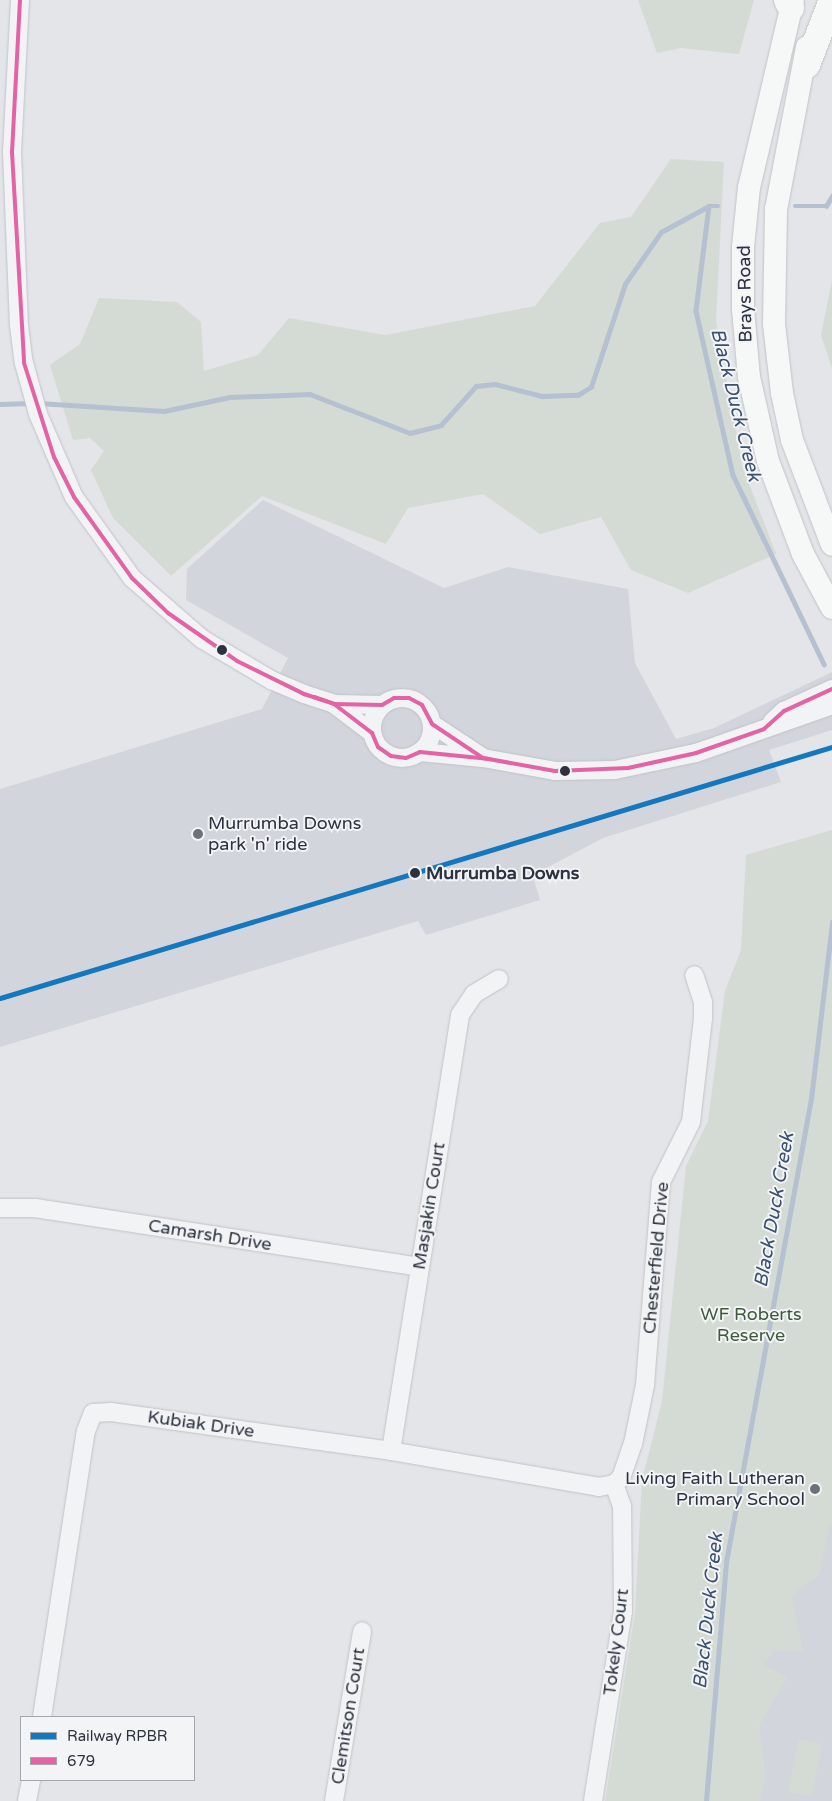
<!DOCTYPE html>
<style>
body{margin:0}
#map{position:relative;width:832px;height:1801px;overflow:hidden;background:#e3e5e8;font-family:"Varela Round",sans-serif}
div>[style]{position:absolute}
.built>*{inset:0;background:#d2d5db}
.green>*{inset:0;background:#d4dbd4;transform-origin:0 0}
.stream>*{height:4.5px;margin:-2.25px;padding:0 2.25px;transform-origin:2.25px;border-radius:2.25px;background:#b5c1d0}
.roads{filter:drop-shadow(0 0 1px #c2c3c6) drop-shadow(0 0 1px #c2c3c6)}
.minor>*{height:18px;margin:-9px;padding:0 9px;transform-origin:9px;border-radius:9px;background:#f2f3f5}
.minor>.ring{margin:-9px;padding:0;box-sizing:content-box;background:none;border:18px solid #f2f3f5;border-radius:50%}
.major>*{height:22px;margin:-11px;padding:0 11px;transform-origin:11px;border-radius:11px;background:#f6f7f7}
.highway>*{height:26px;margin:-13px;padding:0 13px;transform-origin:13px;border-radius:13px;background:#f6f7f7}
.bus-1>*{height:4px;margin:-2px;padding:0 2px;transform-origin:2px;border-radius:2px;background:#e463a4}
.rail-1>*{height:5px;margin:-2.5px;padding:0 2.5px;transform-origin:2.5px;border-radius:2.5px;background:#1578be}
.dots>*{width:14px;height:14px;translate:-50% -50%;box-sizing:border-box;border:2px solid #f2f4f6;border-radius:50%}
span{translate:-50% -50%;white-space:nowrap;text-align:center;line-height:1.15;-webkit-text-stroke:4px #f2f4f6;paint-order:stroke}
.street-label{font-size:18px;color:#2c323f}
.poi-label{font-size:18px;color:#2c323f}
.left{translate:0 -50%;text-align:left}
.right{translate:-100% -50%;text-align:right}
.stop-label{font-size:18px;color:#2c323f;font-weight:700}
.park-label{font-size:18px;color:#40593b}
.water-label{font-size:19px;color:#3b506e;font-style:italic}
.legend{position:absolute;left:20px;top:1716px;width:175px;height:65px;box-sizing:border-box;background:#f2f4f6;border:1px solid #a3a6ad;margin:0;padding:6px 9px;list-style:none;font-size:15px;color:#2c323f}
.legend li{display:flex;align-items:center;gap:10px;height:25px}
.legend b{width:25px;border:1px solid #a3a6ad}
</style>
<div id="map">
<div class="built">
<div style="clip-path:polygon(263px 500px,444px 588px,508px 567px,628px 589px,635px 663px,676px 739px,714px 728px,832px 672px,832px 730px,769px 750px,781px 782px,603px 838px,537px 873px,534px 880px,540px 900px,426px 935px,418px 921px,0 1047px,0 789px,262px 709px,288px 658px,186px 600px,187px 569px)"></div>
<div style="clip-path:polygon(832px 1329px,832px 1801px,755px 1801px,764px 1648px)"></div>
</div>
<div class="green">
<div style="clip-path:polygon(638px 0,754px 0,739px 54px,681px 48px,657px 53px)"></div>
<div style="clip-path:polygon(671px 159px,724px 162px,716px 321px,742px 465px,776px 554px,688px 593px,631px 570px,601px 517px,540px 534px,483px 494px,408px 508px,386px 544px,262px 496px,171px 576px,113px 518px,91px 470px,104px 451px,90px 438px,73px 440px,50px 365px,80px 344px,99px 298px,177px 302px,201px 322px,204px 371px,258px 355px,289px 318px,385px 335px,535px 306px,600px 223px,631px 217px)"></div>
<div style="clip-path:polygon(832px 280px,832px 368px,821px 335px)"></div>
<div style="clip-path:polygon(832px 830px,832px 1524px,829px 1525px,820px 1574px,791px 1596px,803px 1651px,774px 1651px,763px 1664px,787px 1678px,759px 1726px,766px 1776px,760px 1801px,605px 1801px,635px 1613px,642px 1480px,662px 1401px,686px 1166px,708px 1121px,725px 991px,741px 950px,746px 855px)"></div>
<div style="left:799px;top:1739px;width:24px;height:54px;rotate:12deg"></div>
</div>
<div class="stream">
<div style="left:709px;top:206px;width:106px;rotate:97.1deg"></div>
<div style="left:696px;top:311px;width:168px;rotate:77.3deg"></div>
<div style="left:733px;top:475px;width:210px;rotate:64.3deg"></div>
<div style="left:795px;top:206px;width:31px"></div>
<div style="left:826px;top:206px;width:12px;rotate:-59deg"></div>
<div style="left:39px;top:403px;width:125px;rotate:3.7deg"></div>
<div style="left:164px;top:411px;width:67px;rotate:-12deg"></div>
<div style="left:230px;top:397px;width:80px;rotate:-2.1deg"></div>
<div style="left:310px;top:394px;width:107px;rotate:21.3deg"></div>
<div style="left:410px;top:433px;width:32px;rotate:-14deg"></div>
<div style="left:441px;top:425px;width:52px;rotate:-48.1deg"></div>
<div style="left:476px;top:386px;width:19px;rotate:-6deg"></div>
<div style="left:495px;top:384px;width:49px;rotate:14.3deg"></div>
<div style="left:542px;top:396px;width:36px;rotate:-2deg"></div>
<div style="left:578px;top:395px;width:15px;rotate:-32deg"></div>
<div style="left:591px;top:387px;width:108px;rotate:-71.7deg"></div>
<div style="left:625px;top:284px;width:63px;rotate:-55.3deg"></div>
<div style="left:661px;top:232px;width:55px;rotate:-28.4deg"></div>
<div style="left:709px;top:206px;width:9px"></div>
<div style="left:0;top:404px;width:31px;rotate:-2deg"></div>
<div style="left:706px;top:1801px;width:240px;rotate:-85.2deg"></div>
<div style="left:726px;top:1562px;width:471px;rotate:-79.6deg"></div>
<div style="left:811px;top:1099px;width:178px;rotate:-83.2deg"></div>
</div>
<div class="roads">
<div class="minor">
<div style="left:20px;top:0;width:152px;rotate:93deg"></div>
<div style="left:12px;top:152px;width:173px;rotate:87.7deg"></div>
<div style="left:19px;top:325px;width:38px;rotate:83deg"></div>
<div style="left:24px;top:363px;width:53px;rotate:74.6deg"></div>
<div style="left:38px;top:414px;width:90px;rotate:66.6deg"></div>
<div style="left:74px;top:497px;width:100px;rotate:54.4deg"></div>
<div style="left:132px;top:578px;width:93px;rotate:41.1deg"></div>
<div style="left:202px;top:639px;width:80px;rotate:30.7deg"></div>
<div style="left:271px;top:680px;width:36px;rotate:23deg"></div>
<div style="left:304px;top:694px;width:32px;rotate:18deg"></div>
<div style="left:334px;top:704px;width:48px;rotate:1.2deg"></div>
<div class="ring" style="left:372px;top:698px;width:42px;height:42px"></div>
<div style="left:334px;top:704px;width:48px;rotate:37.3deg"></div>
<div style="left:772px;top:722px;width:16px;rotate:-43deg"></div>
<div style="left:784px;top:711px;width:53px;rotate:-24.6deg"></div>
<div style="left:432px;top:724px;width:60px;rotate:33.4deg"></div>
<div style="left:420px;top:752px;width:63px;rotate:5.4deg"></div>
<div style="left:483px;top:758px;width:73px;rotate:10.2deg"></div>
<div style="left:555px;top:771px;width:60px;rotate:-1deg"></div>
<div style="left:615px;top:770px;width:83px;rotate:-11.9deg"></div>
<div style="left:696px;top:753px;width:144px;rotate:-19.4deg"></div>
<div style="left:0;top:1208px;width:35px"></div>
<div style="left:35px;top:1208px;width:389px;rotate:8.7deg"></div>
<div style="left:391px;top:1451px;width:441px;rotate:-81deg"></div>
<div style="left:460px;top:1015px;width:25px;rotate:-56deg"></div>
<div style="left:474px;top:994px;width:29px;rotate:-31deg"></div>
<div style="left:42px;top:1717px;width:289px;rotate:-81.3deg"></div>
<div style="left:86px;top:1431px;width:19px;rotate:-69deg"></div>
<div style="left:93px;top:1413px;width:18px;rotate:-3deg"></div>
<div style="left:111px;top:1412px;width:283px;rotate:7.9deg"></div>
<div style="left:391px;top:1451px;width:211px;rotate:9.8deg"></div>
<div style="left:599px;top:1487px;width:15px;rotate:-11deg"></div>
<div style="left:614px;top:1484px;width:9px;rotate:-41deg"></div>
<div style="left:621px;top:1478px;width:36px;rotate:-71deg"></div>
<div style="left:633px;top:1444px;width:60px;rotate:-78.5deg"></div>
<div style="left:645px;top:1385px;width:204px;rotate:-85.5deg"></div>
<div style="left:661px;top:1182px;width:67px;rotate:-63.4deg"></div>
<div style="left:691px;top:1122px;width:105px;rotate:-83.4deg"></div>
<div style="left:703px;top:1018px;width:16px;rotate:-90deg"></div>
<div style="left:703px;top:1002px;width:28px;rotate:-108deg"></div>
<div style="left:27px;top:1801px;width:21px;rotate:-79deg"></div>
<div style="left:334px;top:1801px;width:172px;rotate:-80.6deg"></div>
<div style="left:593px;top:1801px;width:192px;rotate:-81deg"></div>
<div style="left:623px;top:1611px;width:105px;rotate:-90.5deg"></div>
<div style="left:622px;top:1506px;width:23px;rotate:-110deg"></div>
</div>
<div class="major">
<div style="left:793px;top:0;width:192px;rotate:103.2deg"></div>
<div style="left:749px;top:187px;width:60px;rotate:95.7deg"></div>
<div style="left:743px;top:247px;width:62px;rotate:90deg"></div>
<div style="left:743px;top:309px;width:68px;rotate:85deg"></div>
<div style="left:749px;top:377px;width:86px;rotate:77.3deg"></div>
<div style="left:768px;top:461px;width:99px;rotate:69.4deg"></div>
<div style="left:803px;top:554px;width:61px;rotate:61.8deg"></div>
<div style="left:807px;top:47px;width:165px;rotate:100.8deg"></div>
<div style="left:776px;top:209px;width:115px;rotate:91deg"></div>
<div style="left:774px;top:324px;width:69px;rotate:83.4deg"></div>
<div style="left:782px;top:393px;width:48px;rotate:78deg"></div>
<div style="left:792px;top:440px;width:112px;rotate:69.1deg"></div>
</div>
<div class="highway">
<div style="left:787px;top:0;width:9px;rotate:63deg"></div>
<div style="left:807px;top:65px;width:70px;rotate:-69deg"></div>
</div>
</div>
<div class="bus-1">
<div style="left:20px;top:0;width:152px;rotate:93deg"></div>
<div style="left:12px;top:152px;width:211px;rotate:86.7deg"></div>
<div style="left:24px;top:363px;width:99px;rotate:72.3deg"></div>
<div style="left:54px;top:457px;width:45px;rotate:63.4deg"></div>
<div style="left:74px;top:497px;width:100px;rotate:54.4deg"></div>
<div style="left:132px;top:578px;width:50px;rotate:44.2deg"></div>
<div style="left:168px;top:613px;width:84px;rotate:34.8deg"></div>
<div style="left:237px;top:661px;width:75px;rotate:26.2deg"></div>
<div style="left:304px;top:694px;width:32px;rotate:18deg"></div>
<div style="left:334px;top:704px;width:48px;rotate:1.2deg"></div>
<div style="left:382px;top:705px;width:14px;rotate:-30deg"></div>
<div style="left:394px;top:698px;width:15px"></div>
<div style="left:409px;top:698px;width:15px;rotate:28deg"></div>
<div style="left:422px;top:705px;width:21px;rotate:62deg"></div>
<div style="left:432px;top:724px;width:61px;rotate:33.7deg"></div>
<div style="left:483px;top:758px;width:73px;rotate:10.2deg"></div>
<div style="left:555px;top:771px;width:73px;rotate:-2.4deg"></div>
<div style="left:628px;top:768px;width:70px;rotate:-12.4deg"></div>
<div style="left:696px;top:753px;width:72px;rotate:-19.4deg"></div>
<div style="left:764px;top:729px;width:27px;rotate:-42deg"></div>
<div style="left:784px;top:711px;width:53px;rotate:-24.6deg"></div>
<div style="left:314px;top:697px;width:21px;rotate:19deg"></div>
<div style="left:334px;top:704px;width:48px;rotate:37.3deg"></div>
<div style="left:372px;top:733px;width:15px;rotate:67deg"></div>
<div style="left:378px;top:747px;width:16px;rotate:35deg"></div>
<div style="left:391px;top:756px;width:15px;rotate:8deg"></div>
<div style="left:406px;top:758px;width:15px;rotate:-23deg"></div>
<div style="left:420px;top:752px;width:70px;rotate:5.7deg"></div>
</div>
<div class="rail-1">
<div style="left:0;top:998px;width:869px;rotate:-16.79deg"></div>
</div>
<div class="dots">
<div style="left:222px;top:650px;background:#2c323f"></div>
<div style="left:565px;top:771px;background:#2c323f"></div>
<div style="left:198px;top:834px;background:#6c717a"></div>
<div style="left:415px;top:873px;background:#2c323f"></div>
<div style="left:815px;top:1489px;background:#6c717a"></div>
</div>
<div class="street-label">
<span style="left:745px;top:294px;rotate:-91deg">Brays Road</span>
<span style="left:429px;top:1206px;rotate:-81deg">Masjakin Court</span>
<span style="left:210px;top:1235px;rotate:9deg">Camarsh Drive</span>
<span style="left:656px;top:1258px;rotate:-85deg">Chesterfield Drive</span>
<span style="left:201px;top:1424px;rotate:8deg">Kubiak Drive</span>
<span style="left:616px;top:1642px;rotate:-83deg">Tokely Court</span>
<span style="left:348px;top:1716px;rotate:-81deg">Clemitson Court</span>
</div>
<div class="poi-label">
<span class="left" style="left:208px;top:834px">Murrumba Downs<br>park 'n' ride</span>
<span class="right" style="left:805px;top:1489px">Living Faith Lutheran<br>Primary School</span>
</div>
<div class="stop-label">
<span class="left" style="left:426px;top:873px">Murrumba Downs</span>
</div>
<div class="park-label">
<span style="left:751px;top:1325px">WF Roberts<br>Reserve</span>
</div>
<div class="water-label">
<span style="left:735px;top:405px;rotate:76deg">Black Duck Creek</span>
<span style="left:775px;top:1210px;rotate:-80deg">Black Duck Creek</span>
<span style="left:709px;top:1611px;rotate:-84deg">Black Duck Creek</span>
</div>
<ul class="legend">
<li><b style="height:6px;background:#1578be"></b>Railway RPBR</li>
<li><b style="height:6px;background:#e463a4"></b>679</li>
</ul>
</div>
